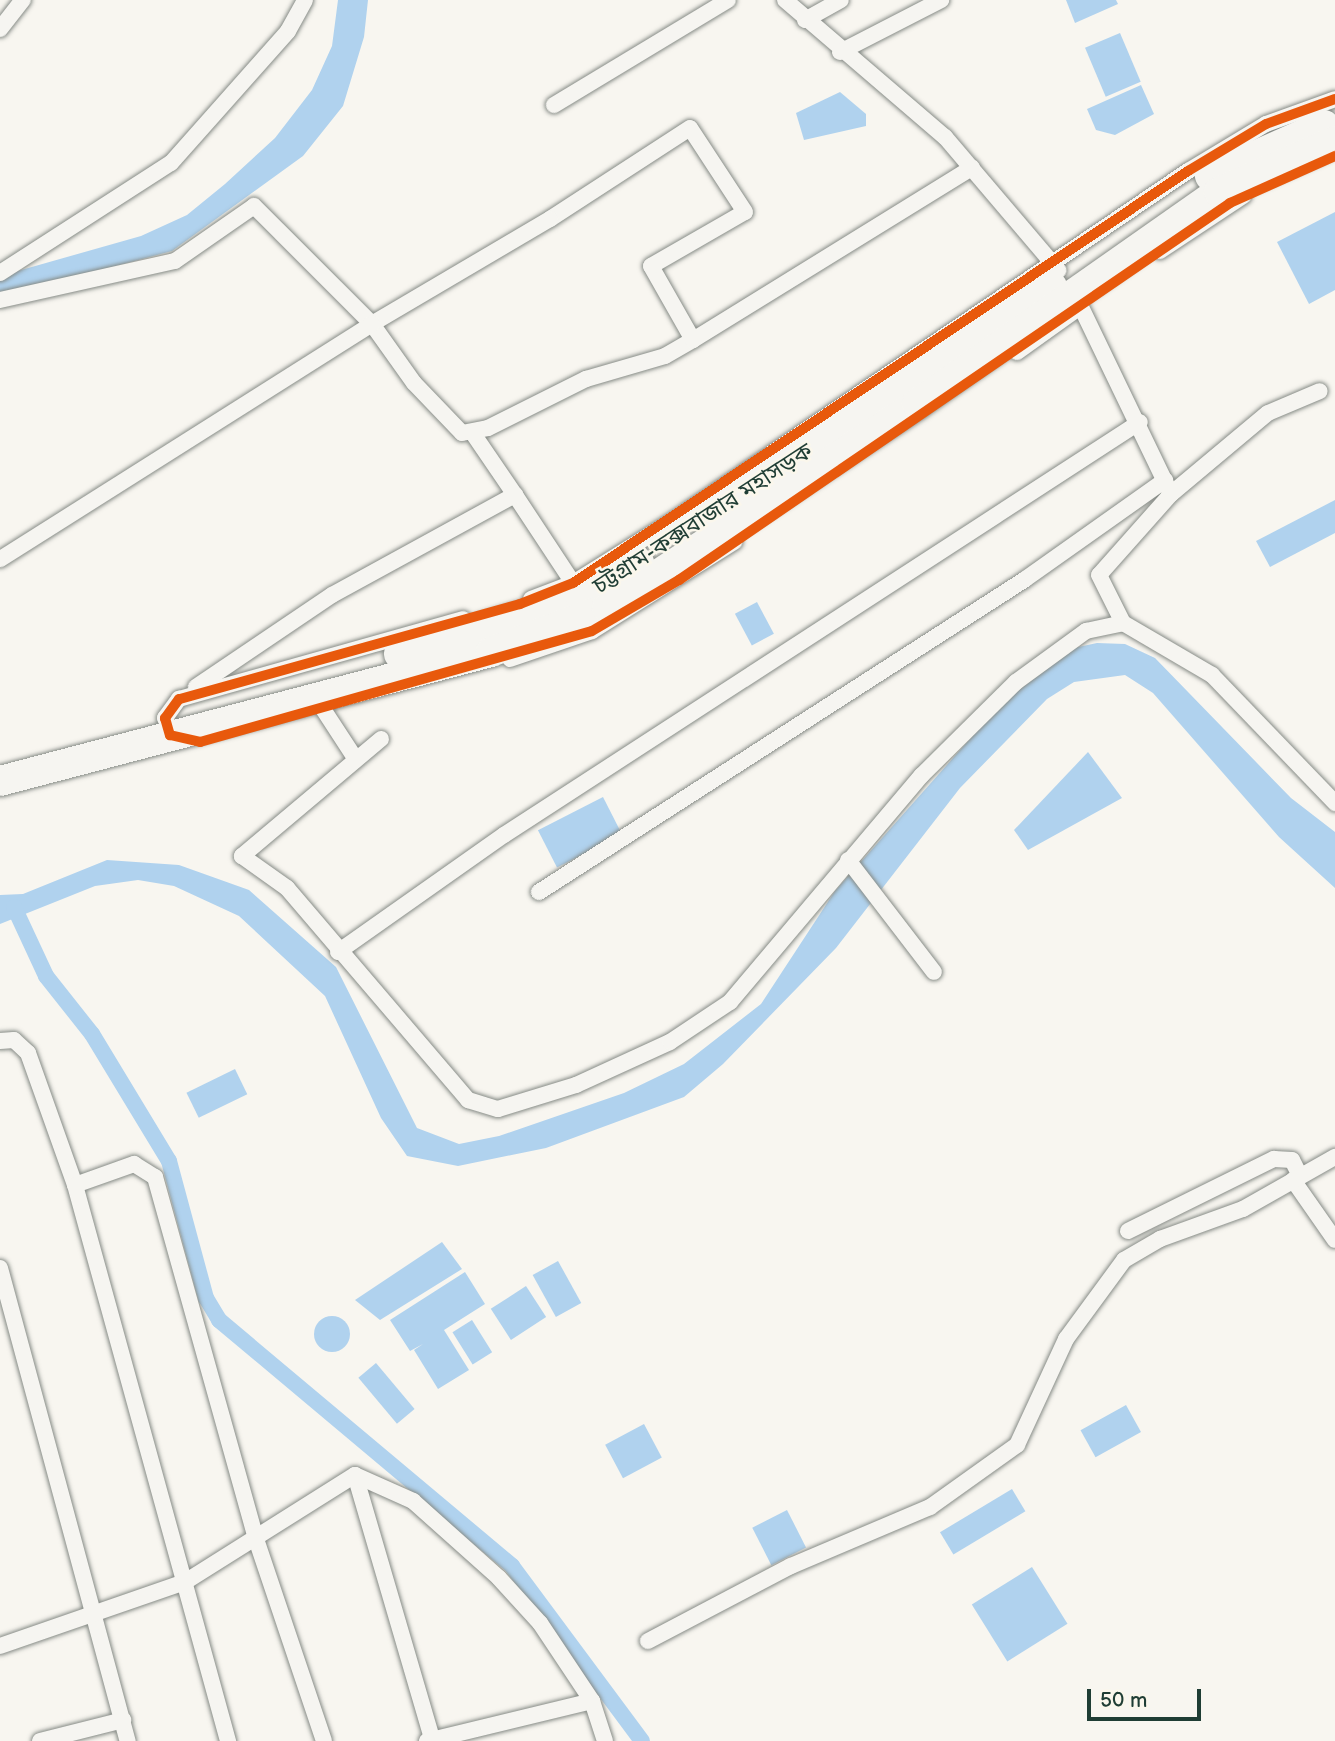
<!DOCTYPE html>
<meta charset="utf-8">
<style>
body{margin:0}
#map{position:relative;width:1335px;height:1741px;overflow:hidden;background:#f8f6f0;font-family:"Balsamiq Sans","Noto Sans Bengali",sans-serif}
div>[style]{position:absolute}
.water>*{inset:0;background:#b0d2ee;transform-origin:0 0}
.round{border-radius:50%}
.canal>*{height:16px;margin:-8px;padding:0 8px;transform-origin:8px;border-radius:8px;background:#b0d2ee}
.roads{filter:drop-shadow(0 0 2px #868b86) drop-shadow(0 0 2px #868b86)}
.street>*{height:16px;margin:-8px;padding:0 8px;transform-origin:8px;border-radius:8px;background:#f6f5f1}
.highway>*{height:30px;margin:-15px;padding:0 15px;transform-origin:15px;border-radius:15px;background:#f6f5f1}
.cycleway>*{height:10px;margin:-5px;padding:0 5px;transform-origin:5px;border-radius:5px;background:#e8590c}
span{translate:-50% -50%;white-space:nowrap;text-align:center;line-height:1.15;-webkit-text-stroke:5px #fbf7ec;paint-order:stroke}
.street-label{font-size:23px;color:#1f3d34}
.scale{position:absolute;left:1087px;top:1689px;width:114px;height:32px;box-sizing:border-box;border:4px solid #1f3d34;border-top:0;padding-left:9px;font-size:21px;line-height:24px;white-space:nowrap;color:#1f3d34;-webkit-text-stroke:5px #fbf7ec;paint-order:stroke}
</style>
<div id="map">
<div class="water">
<div style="clip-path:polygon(338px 0,368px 0,364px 37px,343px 106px,303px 156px,172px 251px,0 297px,0 276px,141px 236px,187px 215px,225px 184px,275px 138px,312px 90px,332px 46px)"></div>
<div style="clip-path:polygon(1066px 0,1116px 0,1118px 4px,1075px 23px)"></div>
<div style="left:1120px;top:33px;width:53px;height:38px;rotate:67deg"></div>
<div style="clip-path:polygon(1141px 85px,1154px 114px,1115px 135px,1096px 130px,1087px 109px)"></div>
<div style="clip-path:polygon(840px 92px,866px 114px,866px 126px,804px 140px,796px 113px)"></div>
<div style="clip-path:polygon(1335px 212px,1335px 290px,1309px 304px,1277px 242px)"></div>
<div style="clip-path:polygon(1335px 500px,1335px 533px,1270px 567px,1256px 541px)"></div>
<div style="left:757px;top:602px;width:36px;height:25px;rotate:62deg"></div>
<div style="clip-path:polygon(1097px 643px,1125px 644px,1155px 658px,1291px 798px,1335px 832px,1335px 888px,1279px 837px,1153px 693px,1125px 675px,1074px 682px,1047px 699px,960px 788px,836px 948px,723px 1064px,684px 1097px,546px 1148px,458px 1166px,407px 1156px,381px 1118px,325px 996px,239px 916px,174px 886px,138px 880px,95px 886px,0 924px,0 895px,23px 894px,107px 860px,179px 865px,249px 890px,336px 967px,417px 1128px,459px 1144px,499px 1136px,624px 1093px,684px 1064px,761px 1004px,835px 891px,1001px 704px,1074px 648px)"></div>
<div style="clip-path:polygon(1088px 752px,1122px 798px,1028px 850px,1014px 830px)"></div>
<div style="left:603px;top:797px;width:42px;height:73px;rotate:63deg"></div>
<div style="left:235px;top:1069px;width:28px;height:54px;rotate:64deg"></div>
<div style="clip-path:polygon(442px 1242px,462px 1269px,380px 1320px,355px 1300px)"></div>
<div style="left:558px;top:1261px;width:48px;height:29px;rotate:61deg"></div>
<div style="clip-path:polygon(465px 1272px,485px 1304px,444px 1330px,469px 1370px,438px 1389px,414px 1350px,423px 1344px,410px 1351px,390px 1320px)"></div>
<div style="left:526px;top:1286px;width:37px;height:42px;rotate:57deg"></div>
<div class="round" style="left:314px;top:1316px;width:36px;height:36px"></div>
<div style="left:472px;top:1320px;width:38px;height:23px;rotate:58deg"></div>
<div style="left:376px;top:1363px;width:60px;height:23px;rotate:50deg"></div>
<div style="left:1126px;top:1405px;width:31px;height:52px;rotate:61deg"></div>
<div style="left:644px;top:1424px;width:38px;height:44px;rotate:62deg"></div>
<div style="left:1012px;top:1489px;width:26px;height:84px;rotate:59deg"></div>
<div style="left:787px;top:1510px;width:42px;height:39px;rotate:63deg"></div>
<div style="left:1032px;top:1567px;width:67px;height:71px;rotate:58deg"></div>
</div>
<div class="canal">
<div style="left:14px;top:907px;width:76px;rotate:65.1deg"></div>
<div style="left:46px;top:976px;width:74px;rotate:51.6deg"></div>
<div style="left:92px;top:1034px;width:149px;rotate:58.8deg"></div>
<div style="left:169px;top:1161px;width:142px;rotate:74.9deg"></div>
<div style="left:206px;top:1298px;width:26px;rotate:59deg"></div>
<div style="left:219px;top:1320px;width:383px;rotate:40deg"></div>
<div style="left:512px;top:1566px;width:218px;rotate:53.4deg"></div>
</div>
<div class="roads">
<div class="street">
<div style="left:785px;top:0;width:211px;rotate:40.6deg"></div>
<div style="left:945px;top:137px;width:175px;rotate:49.6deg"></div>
<div style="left:805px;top:20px;width:41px;rotate:-29.1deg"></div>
<div style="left:0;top:29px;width:37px;rotate:-52deg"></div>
<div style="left:840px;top:52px;width:114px;rotate:-27.2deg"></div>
<div style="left:554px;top:105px;width:203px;rotate:-31.1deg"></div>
<div style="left:1160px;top:251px;width:100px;rotate:-33.5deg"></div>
<div style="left:0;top:273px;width:203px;rotate:-32.8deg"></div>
<div style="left:171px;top:163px;width:176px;rotate:-48.4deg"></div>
<div style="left:288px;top:31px;width:35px;rotate:-61deg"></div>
<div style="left:0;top:300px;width:179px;rotate:-12.6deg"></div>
<div style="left:175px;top:261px;width:96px;rotate:-34.8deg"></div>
<div style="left:254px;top:206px;width:167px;rotate:45deg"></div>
<div style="left:372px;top:324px;width:72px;rotate:54.6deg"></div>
<div style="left:414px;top:383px;width:69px;rotate:46.2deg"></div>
<div style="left:462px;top:433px;width:26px;rotate:-11deg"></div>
<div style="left:488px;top:428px;width:110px;rotate:-26.6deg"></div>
<div style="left:586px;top:379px;width:82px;rotate:-16.2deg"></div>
<div style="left:665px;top:356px;width:32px;rotate:-30deg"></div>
<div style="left:693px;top:340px;width:85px;rotate:-119.6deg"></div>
<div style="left:651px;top:266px;width:108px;rotate:-29.9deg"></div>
<div style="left:745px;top:212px;width:100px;rotate:-123.2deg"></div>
<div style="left:690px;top:128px;width:167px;rotate:147deg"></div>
<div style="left:550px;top:219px;width:207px;rotate:149.5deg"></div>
<div style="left:372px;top:324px;width:440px;rotate:147.7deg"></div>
<div style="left:1079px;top:303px;width:212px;rotate:64.3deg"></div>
<div style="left:1171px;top:494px;width:108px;rotate:131.6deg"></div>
<div style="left:1099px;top:575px;width:54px;rotate:63.4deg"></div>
<div style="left:1123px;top:623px;width:103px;rotate:30.3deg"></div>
<div style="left:1212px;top:675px;width:178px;rotate:46.1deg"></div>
<div style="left:693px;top:340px;width:328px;rotate:-31.7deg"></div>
<div style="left:1017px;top:352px;width:69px;rotate:-35.5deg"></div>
<div style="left:1171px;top:494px;width:126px;rotate:-39.9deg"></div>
<div style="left:1268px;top:413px;width:56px;rotate:-22.9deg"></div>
<div style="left:515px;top:495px;width:105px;rotate:56.6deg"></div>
<div style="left:531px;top:599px;width:45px;rotate:-20.9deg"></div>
<div style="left:573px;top:583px;width:113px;rotate:-32deg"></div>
<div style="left:669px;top:523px;width:627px;rotate:-34.15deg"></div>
<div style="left:1188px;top:171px;width:91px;rotate:-31.1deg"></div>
<div style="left:1266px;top:124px;width:73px;rotate:-19.9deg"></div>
<div style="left:510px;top:659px;width:87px;rotate:-18.9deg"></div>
<div style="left:592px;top:631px;width:168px;rotate:-32.1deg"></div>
<div style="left:196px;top:687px;width:164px;rotate:-34.1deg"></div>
<div style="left:332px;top:595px;width:209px;rotate:-28.7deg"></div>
<div style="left:515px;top:495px;width:76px;rotate:-124.3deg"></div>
<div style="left:323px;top:709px;width:59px;rotate:56.9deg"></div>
<div style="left:174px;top:738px;width:22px;rotate:-114deg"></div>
<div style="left:165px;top:718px;width:24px;rotate:-54deg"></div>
<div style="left:179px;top:699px;width:295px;rotate:-15.7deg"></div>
<div style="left:381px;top:739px;width:182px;rotate:139.9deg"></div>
<div style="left:242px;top:856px;width:55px;rotate:35.4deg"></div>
<div style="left:287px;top:888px;width:279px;rotate:49.5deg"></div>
<div style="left:468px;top:1100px;width:31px;rotate:17deg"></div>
<div style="left:498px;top:1109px;width:82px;rotate:-17.1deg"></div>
<div style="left:576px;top:1085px;width:103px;rotate:-24.6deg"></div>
<div style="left:670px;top:1042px;width:72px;rotate:-33.7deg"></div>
<div style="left:730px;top:1002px;width:297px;rotate:-49.8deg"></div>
<div style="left:922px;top:775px;width:132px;rotate:-44.7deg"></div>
<div style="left:1016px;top:682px;width:87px;rotate:-36.1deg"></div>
<div style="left:1086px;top:631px;width:38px;rotate:-12deg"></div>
<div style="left:848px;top:860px;width:141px;rotate:52.5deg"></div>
<div style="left:539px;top:892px;width:577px;rotate:-32.75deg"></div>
<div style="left:1024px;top:580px;width:173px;rotate:-35.3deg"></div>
<div style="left:338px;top:952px;width:203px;rotate:-35.2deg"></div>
<div style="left:504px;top:835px;width:758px;rotate:-33deg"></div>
<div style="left:0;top:1041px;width:14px;rotate:-4deg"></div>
<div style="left:14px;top:1040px;width:19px;rotate:43deg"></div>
<div style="left:28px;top:1053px;width:140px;rotate:70.4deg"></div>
<div style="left:75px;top:1185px;width:577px;rotate:74.61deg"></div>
<div style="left:1293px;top:1180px;width:73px;rotate:55deg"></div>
<div style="left:75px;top:1185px;width:63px;rotate:-19.6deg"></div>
<div style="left:134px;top:1164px;width:25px;rotate:32deg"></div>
<div style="left:155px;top:1177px;width:376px;rotate:74.4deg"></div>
<div style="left:256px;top:1539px;width:213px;rotate:71.4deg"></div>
<div style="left:1128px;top:1231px;width:163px;rotate:-26.3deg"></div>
<div style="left:1274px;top:1159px;width:18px;rotate:3deg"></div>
<div style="left:1292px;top:1160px;width:18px;rotate:63deg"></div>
<div style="left:0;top:1268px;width:490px;rotate:74.9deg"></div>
<div style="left:355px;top:1475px;width:275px;rotate:73.7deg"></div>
<div style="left:648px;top:1641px;width:161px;rotate:-27.7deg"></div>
<div style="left:791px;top:1566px;width:151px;rotate:-23deg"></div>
<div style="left:930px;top:1507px;width:107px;rotate:-35.5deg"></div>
<div style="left:1017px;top:1445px;width:117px;rotate:-65.2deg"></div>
<div style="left:1066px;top:1339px;width:98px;rotate:-53.7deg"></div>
<div style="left:1124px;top:1260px;width:42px;rotate:-30.3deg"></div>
<div style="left:1160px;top:1239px;width:88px;rotate:-19.9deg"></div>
<div style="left:1243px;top:1209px;width:106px;rotate:-29.5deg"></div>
<div style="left:0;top:1646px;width:196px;rotate:-19.1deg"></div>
<div style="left:185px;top:1582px;width:201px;rotate:-32.2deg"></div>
<div style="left:355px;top:1475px;width:64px;rotate:24.1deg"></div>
<div style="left:413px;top:1501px;width:115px;rotate:41.8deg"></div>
<div style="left:499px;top:1578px;width:61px;rotate:47.7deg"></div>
<div style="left:540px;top:1623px;width:94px;rotate:56.3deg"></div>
<div style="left:592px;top:1701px;width:42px;rotate:72deg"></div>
<div style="left:40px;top:1741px;width:86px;rotate:-14.2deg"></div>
<div style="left:427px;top:1741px;width:170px;rotate:-13.6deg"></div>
</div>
<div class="highway">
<div style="left:1210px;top:176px;width:125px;rotate:-24.1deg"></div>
<div style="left:706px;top:519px;width:417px;rotate:-33.8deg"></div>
<div style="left:399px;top:654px;width:190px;rotate:-17.1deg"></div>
<div style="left:581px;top:598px;width:68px;rotate:-31.1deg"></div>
<div style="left:0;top:781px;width:508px;rotate:-14.72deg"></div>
<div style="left:491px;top:652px;width:124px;rotate:-20.8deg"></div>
<div style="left:607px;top:608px;width:371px;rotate:-33.3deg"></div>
<div style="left:917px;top:404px;width:369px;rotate:-35.1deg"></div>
<div style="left:1219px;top:192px;width:127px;rotate:-23.7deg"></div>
</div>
</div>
<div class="cycleway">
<div style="left:1335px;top:99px;width:73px;rotate:160.1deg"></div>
<div style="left:1266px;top:124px;width:91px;rotate:148.9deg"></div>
<div style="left:1188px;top:171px;width:740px;rotate:146.18deg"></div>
<div style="left:573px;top:583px;width:57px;rotate:158.4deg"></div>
<div style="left:520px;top:604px;width:354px;rotate:164.4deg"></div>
<div style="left:179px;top:699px;width:24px;rotate:126deg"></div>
<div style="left:165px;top:718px;width:18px;rotate:74deg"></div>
<div style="left:170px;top:735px;width:31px;rotate:13deg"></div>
<div style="left:200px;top:742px;width:407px;rotate:-15.8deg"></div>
<div style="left:592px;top:631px;width:101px;rotate:-30.4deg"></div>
<div style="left:679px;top:580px;width:668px;rotate:-34.38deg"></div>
<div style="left:1230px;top:203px;width:115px;rotate:-24.1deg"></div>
</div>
<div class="street-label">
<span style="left:703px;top:519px;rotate:-33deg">চট্টগ্রাম-কক্সবাজার মহাসড়ক</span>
</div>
<div class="scale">50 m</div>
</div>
